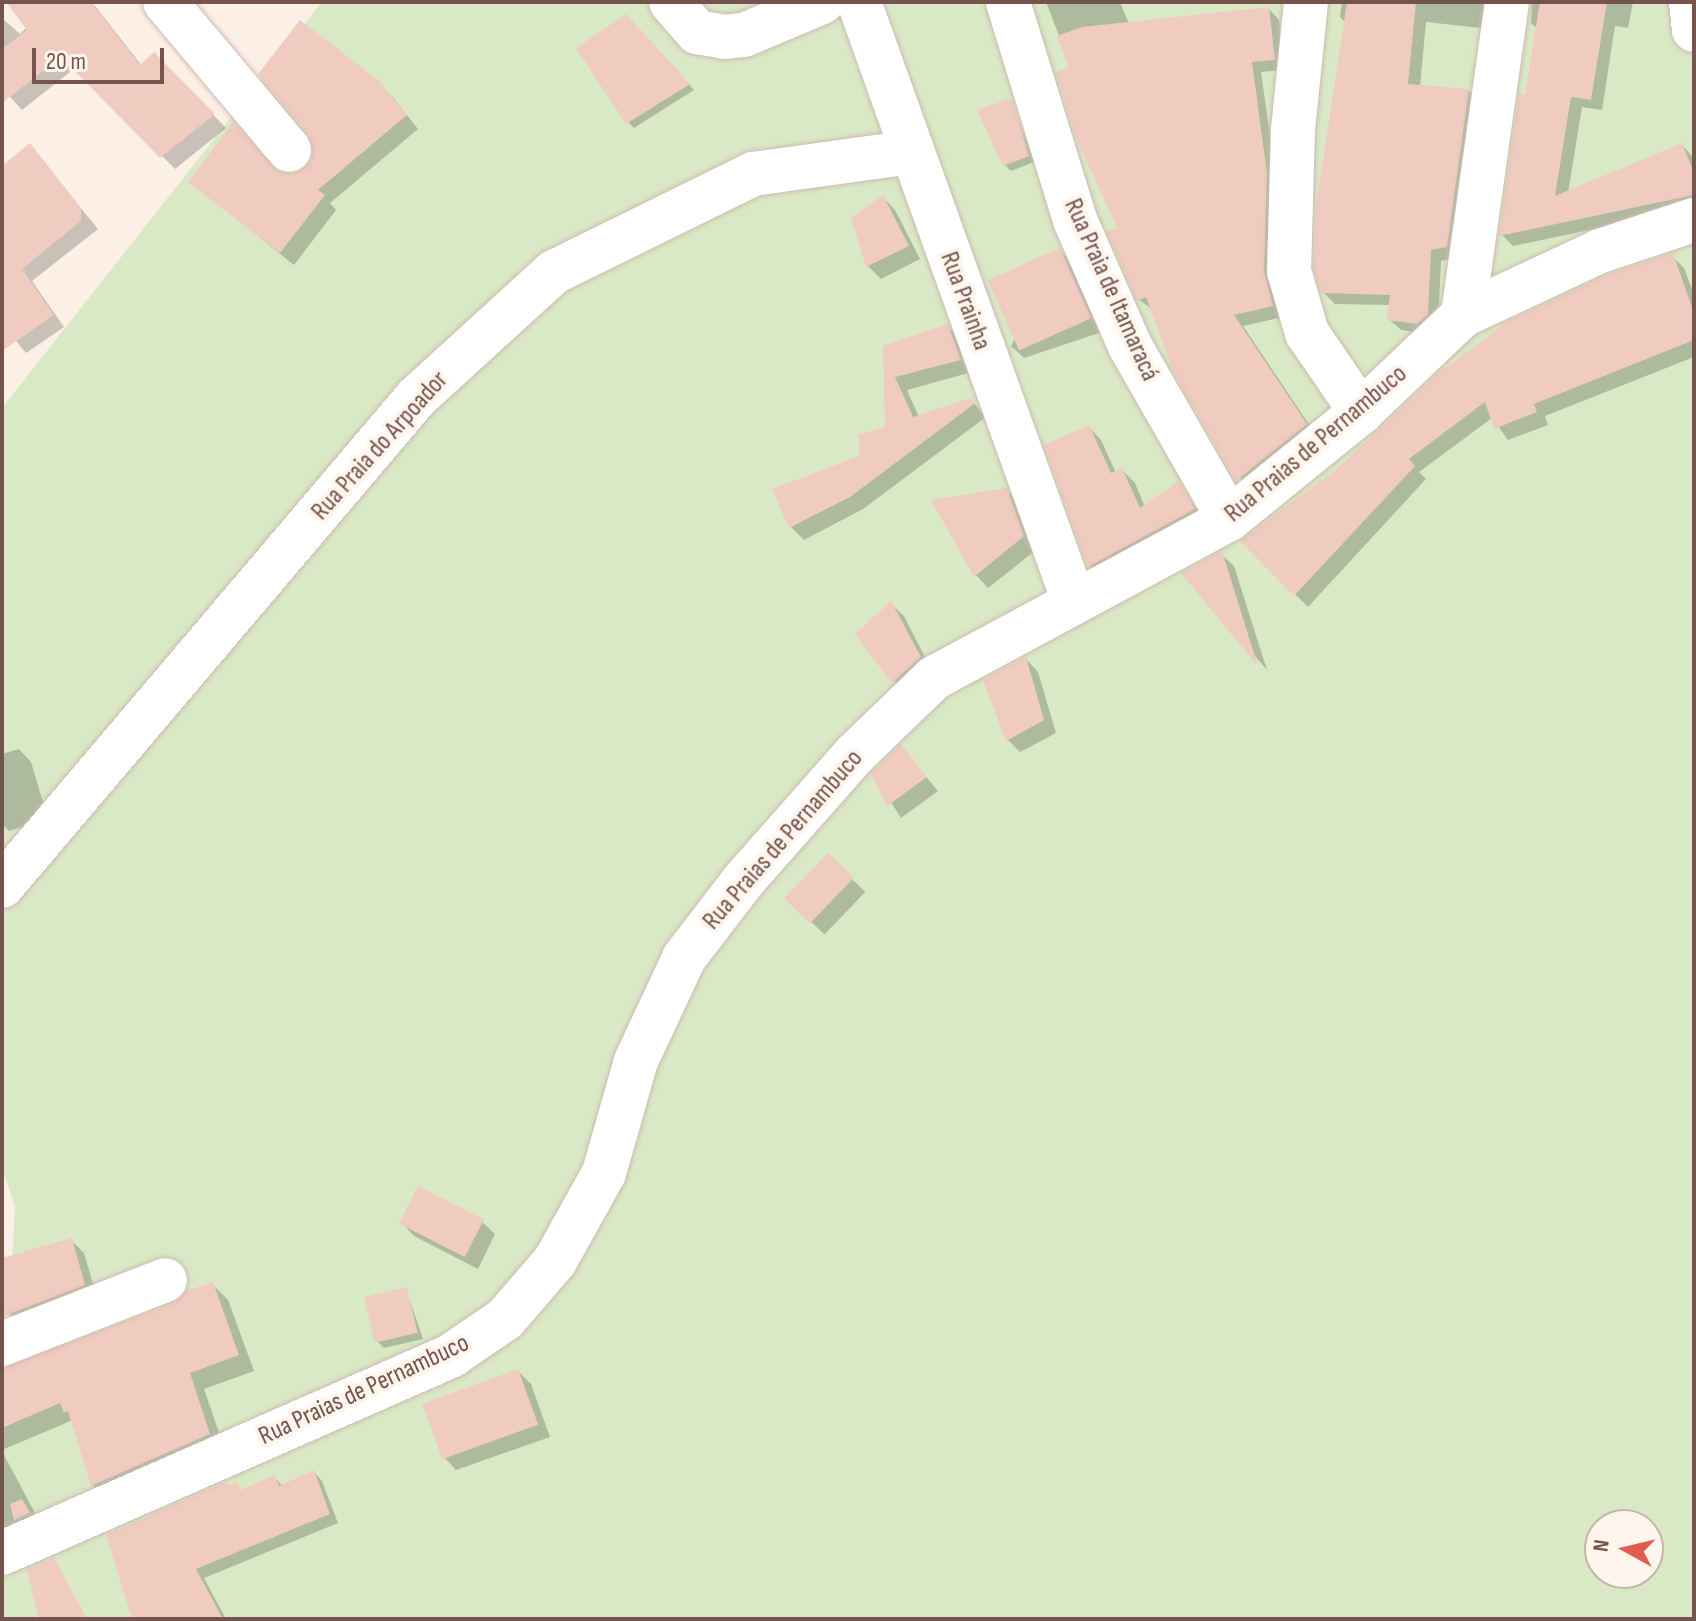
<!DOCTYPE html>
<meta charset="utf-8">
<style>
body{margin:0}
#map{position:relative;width:1696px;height:1621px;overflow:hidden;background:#fcf0e6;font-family:"Sofia Sans Condensed",sans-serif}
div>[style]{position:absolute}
.green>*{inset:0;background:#d9e9c5}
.shadow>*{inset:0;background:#0003;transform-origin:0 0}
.building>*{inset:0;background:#f0cbbf;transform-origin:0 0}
.roads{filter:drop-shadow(0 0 2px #cfb9b0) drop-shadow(0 0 2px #cfb9b0)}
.street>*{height:44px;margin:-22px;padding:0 22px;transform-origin:22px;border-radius:22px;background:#fff}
span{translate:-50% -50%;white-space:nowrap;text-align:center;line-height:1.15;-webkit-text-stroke:8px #fef5ec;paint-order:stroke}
.street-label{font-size:26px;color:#74544c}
.frame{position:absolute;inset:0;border:4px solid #74544c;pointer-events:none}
.north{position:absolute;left:1584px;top:1509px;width:80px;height:80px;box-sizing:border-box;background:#fef5ec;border:2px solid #c7b5ac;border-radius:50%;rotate:278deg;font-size:22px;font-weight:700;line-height:32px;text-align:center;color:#74544c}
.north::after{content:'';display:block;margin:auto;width:28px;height:36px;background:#e15b50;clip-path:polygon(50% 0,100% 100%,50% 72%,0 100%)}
.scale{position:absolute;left:32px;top:48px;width:132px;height:36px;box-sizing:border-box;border:4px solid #74544c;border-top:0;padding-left:10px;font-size:24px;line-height:28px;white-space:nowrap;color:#74544c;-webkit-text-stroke:6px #fef5ec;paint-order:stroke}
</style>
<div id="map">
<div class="green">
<div style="clip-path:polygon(evenodd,322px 2px,1694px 2px,1694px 1619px,2px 1619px,2px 1437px,15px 1207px,2px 1168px,2px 408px,322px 2px,1600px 1525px,1648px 1525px,1648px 1573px,1600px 1573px,1600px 1525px)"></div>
</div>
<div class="shadow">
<div style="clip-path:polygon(31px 2px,92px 2px,142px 66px,183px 84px,226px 128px,175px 169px,75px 68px,22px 110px,2px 88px,2px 18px,20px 34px,41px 13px)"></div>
<div style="clip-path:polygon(1046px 2px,1120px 2px,1129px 24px,1269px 9px,1279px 20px,1284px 70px,1261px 72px,1277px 185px,1283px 317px,1243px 326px,1316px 435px,1248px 490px,1175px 370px,1152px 309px,1139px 300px,1072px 69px)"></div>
<div style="clip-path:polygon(1342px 2px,1497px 2px,1490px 29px,1426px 22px,1420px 87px,1469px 91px,1480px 103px,1458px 257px,1441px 261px,1438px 326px,1429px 334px,1401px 330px,1389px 319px,1391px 305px,1335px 304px,1323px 292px,1346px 23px,1340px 17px)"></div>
<div style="clip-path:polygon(1532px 2px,1633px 2px,1628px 28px,1615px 26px,1602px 110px,1582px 107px,1568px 193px,1682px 145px,1694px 158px,1694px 208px,1513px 246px,1502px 235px,1538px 29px,1531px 23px)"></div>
<div style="clip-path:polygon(625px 16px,694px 90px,634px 128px,628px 122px)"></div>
<div style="clip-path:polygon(391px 95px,418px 129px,330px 203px,336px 210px,294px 265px,191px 182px,295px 176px)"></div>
<div style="clip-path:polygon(1011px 101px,1034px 162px,1011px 171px,1005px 165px)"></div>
<div style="clip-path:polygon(30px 146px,98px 229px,32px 281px,64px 327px,26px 353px,2px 324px,2px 168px)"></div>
<div style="clip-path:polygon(883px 197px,895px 210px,920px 259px,881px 279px,868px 266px)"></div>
<div style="clip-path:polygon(1059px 250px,1072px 263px,1102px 332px,1024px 358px,1011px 346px)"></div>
<div style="clip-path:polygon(1672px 256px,1684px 268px,1694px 295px,1694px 357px,1545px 416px,1548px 425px,1508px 440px,1492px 418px,1419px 472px,1426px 479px,1308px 607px,1243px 542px,1338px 470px)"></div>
<div style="clip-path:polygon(947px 326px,960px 339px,972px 372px,907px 390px,919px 417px,971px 400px,986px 417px,863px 509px,804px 540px,791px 527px,775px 490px,861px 457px,887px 428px,885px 347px)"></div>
<div style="clip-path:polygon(1089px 427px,1101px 440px,1116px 473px,1122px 470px,1135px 483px,1145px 507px,1178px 484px,1206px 522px,1102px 578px,1090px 566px)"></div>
<div style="clip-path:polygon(1006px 490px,1019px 503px,1036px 550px,988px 588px,976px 575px)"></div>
<div style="clip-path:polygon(1221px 554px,1234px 566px,1267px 670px,1184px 574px)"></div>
<div style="clip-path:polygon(891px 604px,904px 616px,932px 671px,906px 695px,858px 634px)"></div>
<div style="clip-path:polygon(1026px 659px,1038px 672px,1056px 733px,1020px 752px,1008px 740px)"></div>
<div style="clip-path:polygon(901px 747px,938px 791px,901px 818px,873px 774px)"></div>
<div style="clip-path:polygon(19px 749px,31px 762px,48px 819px,9px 831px,2px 824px,2px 754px)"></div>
<div style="left:828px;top:856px;width:52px;height:59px;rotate:44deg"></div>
<div style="clip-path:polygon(482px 1222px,495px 1234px,478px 1269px,414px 1236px,402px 1223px)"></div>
<div style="clip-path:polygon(71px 1240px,84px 1253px,97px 1297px,23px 1326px,10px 1314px,2px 1260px)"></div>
<div style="clip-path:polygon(212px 1284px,228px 1300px,254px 1371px,204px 1389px,225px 1450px,109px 1501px,93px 1485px,73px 1420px,2px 1450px,2px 1369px,175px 1305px)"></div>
<div style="clip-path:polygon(406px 1289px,423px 1339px,384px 1348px,378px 1342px)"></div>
<div style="clip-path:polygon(518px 1371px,531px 1384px,550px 1437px,456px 1470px,444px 1457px)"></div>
<div style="clip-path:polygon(2px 1451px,44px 1530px,2px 1536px)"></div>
<div style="clip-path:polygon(314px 1472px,322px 1481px,338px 1523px,204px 1578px,226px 1619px,134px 1619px,226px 1484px,243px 1491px,274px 1477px,283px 1486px)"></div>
</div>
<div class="building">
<div style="clip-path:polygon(6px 2px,91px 2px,140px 65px,154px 52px,215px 114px,160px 158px,61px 57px,2px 103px,2px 49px,27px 30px)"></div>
<div style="clip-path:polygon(1347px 2px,1416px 2px,1408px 84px,1469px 89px,1447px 247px,1431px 250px,1428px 314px,1417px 324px,1387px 320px,1390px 295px,1321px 293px,1314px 268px,1316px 206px)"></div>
<div style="clip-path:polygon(1540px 2px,1607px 2px,1591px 100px,1571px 97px,1555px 196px,1682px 143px,1694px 173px,1694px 195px,1499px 236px,1519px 94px,1525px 94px)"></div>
<div style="clip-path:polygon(1269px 7px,1275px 60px,1252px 62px,1267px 173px,1264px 271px,1273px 306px,1234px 315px,1307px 424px,1236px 481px,1173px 371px,1146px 297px,1137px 301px,1107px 231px,1117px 228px,1077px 140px,1056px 72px,1069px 67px,1057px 36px,1082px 27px)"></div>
<div style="clip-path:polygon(626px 14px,690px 84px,626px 124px,576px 48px)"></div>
<div style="clip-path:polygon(300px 20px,378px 80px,407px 115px,318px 190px,325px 195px,280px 253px,188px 182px,233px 122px,280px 173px,294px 174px,312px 159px,309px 135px,258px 74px)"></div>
<div style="clip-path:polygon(1012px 98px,1029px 156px,1003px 166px,977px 110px)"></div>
<div style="clip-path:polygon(30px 143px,81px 208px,81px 221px,22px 269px,54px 315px,2px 351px,2px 166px)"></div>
<div style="clip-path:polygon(883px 195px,909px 246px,866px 267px,851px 218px)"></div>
<div style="left:1060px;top:248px;width:77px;height:79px;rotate:66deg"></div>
<div style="clip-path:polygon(1673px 253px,1694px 313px,1694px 340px,1534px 404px,1537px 412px,1494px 429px,1485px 402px,1409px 459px,1415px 466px,1294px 596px,1240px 541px,1337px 469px,1436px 375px,1507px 322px,1609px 274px)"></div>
<div style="clip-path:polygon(948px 324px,961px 360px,895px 377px,913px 417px,971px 398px,974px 404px,850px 497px,789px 528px,772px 489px,859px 456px,859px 435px,885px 427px,883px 346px)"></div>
<div style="clip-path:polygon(1089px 425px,1111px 473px,1122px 468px,1140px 508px,1179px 481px,1195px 509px,1088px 567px,1044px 445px)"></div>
<div style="clip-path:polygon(1007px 488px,1024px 536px,974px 577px,931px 500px)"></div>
<div style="clip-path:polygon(1222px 551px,1257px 663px,1256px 664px,1181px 573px)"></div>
<div style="clip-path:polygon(891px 601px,921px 657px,892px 683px,855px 634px)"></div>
<div style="clip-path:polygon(1026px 657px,1044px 720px,1006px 741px,983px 680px)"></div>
<div style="clip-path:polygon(901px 744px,927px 777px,887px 806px,871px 774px)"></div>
<div style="left:828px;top:853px;width:36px;height:63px;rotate:44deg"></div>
<div style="left:418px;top:1186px;width:74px;height:42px;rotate:27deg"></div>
<div style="clip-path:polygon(72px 1238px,85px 1285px,2px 1317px,2px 1258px)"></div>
<div style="clip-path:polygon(213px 1282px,239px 1355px,190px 1373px,210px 1434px,91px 1486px,68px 1411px,64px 1413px,60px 1403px,2px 1428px,2px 1368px,174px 1303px,186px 1291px)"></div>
<div style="left:407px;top:1287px;width:47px;height:44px;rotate:77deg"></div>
<div style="left:518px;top:1369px;width:59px;height:102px;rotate:70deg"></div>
<div style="clip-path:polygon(314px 1470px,330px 1514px,196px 1569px,223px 1619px,132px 1619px,106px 1535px,226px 1482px,228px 1486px,237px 1482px,240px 1490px,275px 1475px,279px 1486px)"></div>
<div style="clip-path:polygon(22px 1499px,30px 1513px,14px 1520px,10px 1504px)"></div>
<div style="clip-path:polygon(54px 1558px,87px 1619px,39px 1619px,27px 1570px)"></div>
</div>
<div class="roads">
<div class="street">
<div style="left:165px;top:2px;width:193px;rotate:50deg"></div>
<div style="left:671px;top:2px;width:40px;rotate:49deg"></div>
<div style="left:697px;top:32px;width:27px;rotate:10deg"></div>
<div style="left:724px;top:37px;width:20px;rotate:-6deg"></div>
<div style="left:744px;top:35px;width:85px;rotate:-22.9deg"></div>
<div style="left:859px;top:2px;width:634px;rotate:70.28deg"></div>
<div style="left:1008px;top:2px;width:228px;rotate:72.9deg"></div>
<div style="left:1075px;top:220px;width:137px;rotate:66.4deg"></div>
<div style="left:1130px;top:346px;width:199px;rotate:60.2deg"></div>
<div style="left:1306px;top:2px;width:128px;rotate:95.8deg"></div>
<div style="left:1293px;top:129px;width:142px;rotate:91.6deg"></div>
<div style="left:1289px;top:271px;width:65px;rotate:73.8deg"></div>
<div style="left:1307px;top:333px;width:96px;rotate:55.6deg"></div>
<div style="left:1691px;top:2px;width:28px;rotate:84deg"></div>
<div style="left:1463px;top:315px;width:316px;rotate:-82deg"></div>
<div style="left:2px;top:886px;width:640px;rotate:-49.69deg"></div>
<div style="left:416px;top:398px;width:187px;rotate:-42.4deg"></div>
<div style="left:554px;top:272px;width:222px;rotate:-26.2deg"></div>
<div style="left:753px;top:174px;width:160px;rotate:-7.9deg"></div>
<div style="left:2px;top:1344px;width:175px;rotate:-21.4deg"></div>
<div style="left:2px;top:1553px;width:492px;rotate:-23.7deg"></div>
<div style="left:452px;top:1355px;width:64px;rotate:-34.2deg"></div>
<div style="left:505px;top:1319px;width:77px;rotate:-49.2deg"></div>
<div style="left:555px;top:1261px;width:101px;rotate:-60.9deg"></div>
<div style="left:604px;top:1173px;width:116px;rotate:-74.1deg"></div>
<div style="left:636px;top:1061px;width:114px;rotate:-65deg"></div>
<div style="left:684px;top:958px;width:97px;rotate:-52.5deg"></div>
<div style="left:743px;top:881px;width:169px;rotate:-48.6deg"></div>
<div style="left:855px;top:754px;width:110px;rotate:-43.9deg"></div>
<div style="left:934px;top:678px;width:335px;rotate:-28.3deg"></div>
<div style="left:1229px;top:519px;width:170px;rotate:-39deg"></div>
<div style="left:1361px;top:412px;width:141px;rotate:-43.6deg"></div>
<div style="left:1463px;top:315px;width:151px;rotate:-25deg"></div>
<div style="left:1600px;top:251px;width:99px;rotate:-18.3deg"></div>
</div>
</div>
<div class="street-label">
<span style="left:1111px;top:290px;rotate:66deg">Rua Praia de Itamaracá</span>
<span style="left:965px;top:301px;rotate:70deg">Rua Prainha</span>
<span style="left:1316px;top:444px;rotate:-40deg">Rua Praias de Pernambuco</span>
<span style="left:380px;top:446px;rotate:-48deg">Rua Praia do Arpoador</span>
<span style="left:783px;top:840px;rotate:-49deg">Rua Praias de Pernambuco</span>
<span style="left:364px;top:1390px;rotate:-25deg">Rua Praias de Pernambuco</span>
</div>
<div class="frame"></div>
<div class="north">N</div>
<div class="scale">20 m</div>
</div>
